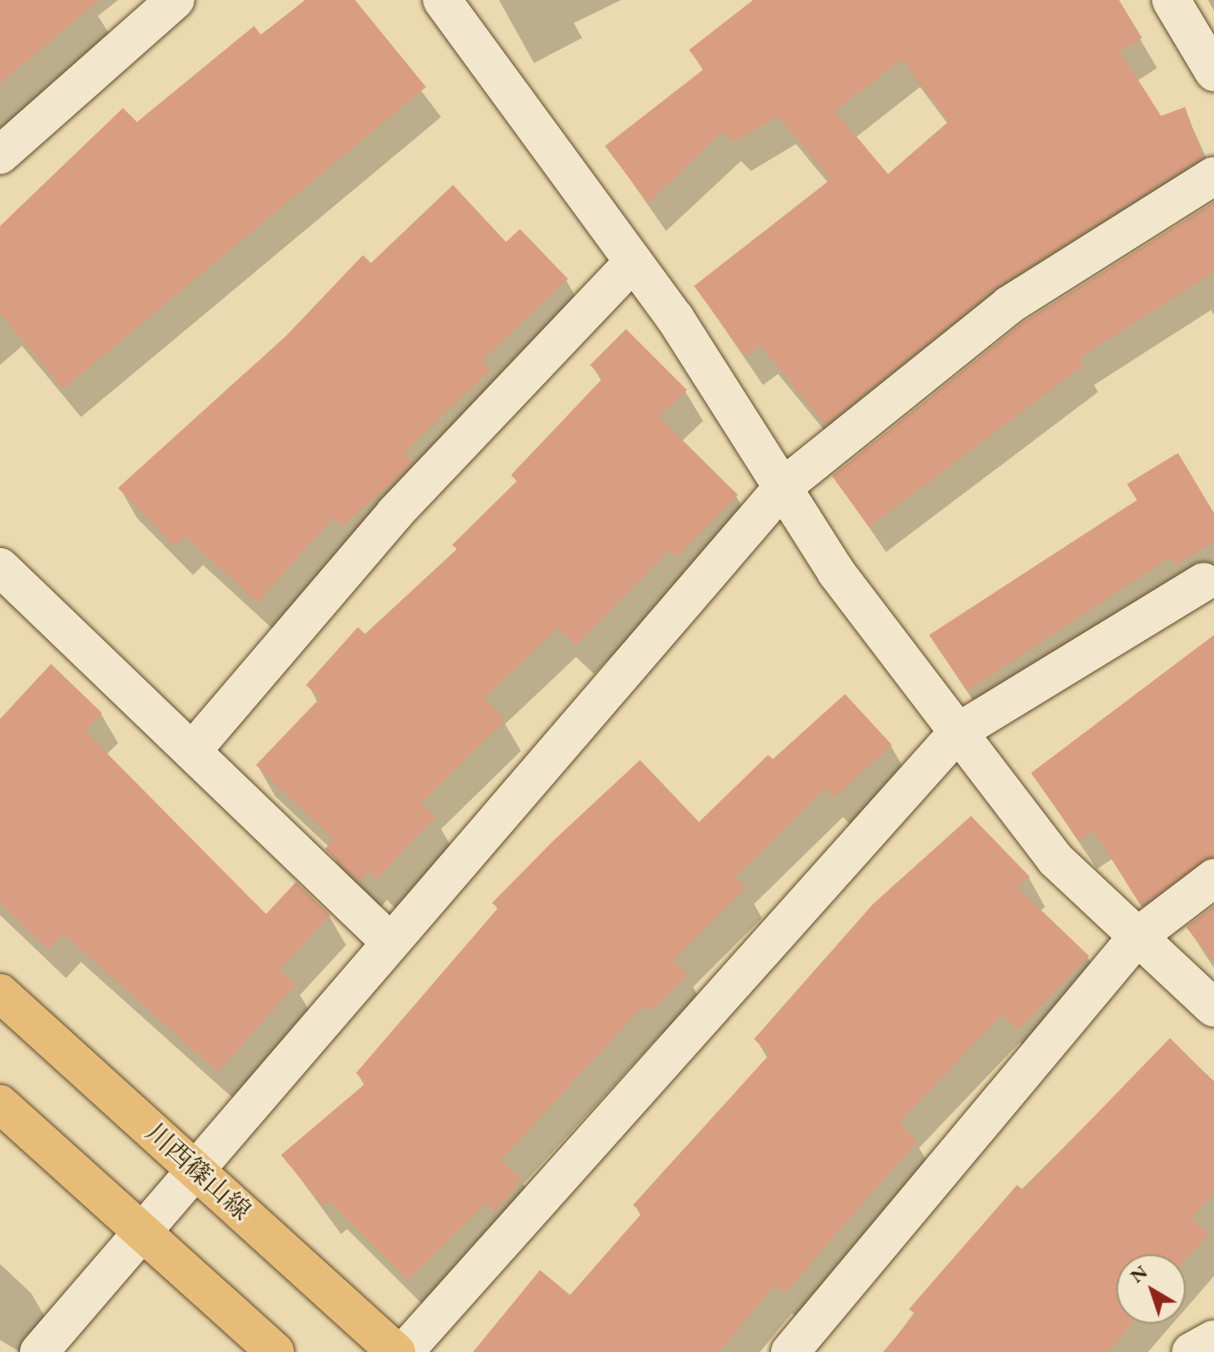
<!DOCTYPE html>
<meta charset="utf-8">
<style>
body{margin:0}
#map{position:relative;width:1214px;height:1352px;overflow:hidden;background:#ebd9b0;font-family:"EB Garamond","Noto Serif JP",serif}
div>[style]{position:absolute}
.shadow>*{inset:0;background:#0003}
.building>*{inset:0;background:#d99e81}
.roads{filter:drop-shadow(0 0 2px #64502d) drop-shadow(0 0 2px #64502d)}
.street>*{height:38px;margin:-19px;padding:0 19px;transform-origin:19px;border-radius:19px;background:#f2e6cc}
.primary>*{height:38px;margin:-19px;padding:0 19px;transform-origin:19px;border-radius:19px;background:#e6bc78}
span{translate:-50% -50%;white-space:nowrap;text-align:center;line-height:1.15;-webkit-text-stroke:5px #f2e6cc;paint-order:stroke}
.street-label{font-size:26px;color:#372201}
.north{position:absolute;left:1116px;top:1254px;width:70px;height:70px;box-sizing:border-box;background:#f2e6cc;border:2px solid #a7987b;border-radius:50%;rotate:321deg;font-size:19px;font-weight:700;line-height:28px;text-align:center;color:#372201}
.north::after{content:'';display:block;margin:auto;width:24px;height:32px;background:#8f2418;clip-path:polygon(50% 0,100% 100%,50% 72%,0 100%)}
</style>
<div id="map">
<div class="shadow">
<div style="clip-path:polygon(0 0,118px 0,98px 16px,110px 35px,43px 91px,48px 99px,0 138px)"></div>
<div style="clip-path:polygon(307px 0,353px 0,441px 117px,81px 417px,22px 346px,0 365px,0 229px)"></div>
<div style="clip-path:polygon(499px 0,621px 0,574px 23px,582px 38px,534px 63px)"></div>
<div style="clip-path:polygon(evenodd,760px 0,1117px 0,1157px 68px,1137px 81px,1160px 118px,1184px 109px,1214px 175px,1014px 316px,843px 453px,778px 374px,763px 385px,696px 287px,829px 184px,796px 144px,751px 171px,741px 161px,666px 231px,607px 146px,704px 72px,691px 51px,760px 0,920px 87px,948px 124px,888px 177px,855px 138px,920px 87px)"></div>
<div style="clip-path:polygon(1208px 0,1214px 0,1214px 11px)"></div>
<div style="clip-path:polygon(1214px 204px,1214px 315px,1211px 310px,1094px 385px,1098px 392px,886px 552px,834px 476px)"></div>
<div style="clip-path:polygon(506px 244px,566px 280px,583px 310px,275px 631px,203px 565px,193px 575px,137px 518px,120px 488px,371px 266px)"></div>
<div style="clip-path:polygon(592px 365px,685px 391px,703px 421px,681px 442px,736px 496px,754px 526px,688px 579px,594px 674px,576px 657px,505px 724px,521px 751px,441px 829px,452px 848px,395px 908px,387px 900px,377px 911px,345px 879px,329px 847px,275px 796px,258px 766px,318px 703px,309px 686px,458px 551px,454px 545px,518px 483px,513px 475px,602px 382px)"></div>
<div style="clip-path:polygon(1214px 516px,1214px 582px,985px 719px,931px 636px)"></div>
<div style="clip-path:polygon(1214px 636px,1214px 892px,1159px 934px,1112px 859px,1097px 869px,1033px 774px)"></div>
<div style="clip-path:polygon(845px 696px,891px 746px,908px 776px,852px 826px,843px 817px,754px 904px,762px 918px,693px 987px,703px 1005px,669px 1040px,662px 1033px,523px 1184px,538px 1210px,426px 1308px,347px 1229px,341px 1234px,283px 1155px,365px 1087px,358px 1074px,498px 910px,494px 903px,699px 825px)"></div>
<div style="clip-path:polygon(101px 714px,118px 743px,106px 755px,266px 917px,329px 916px,346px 945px,300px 995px,311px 1014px,235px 1100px,81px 962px,66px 978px,0 915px,0 731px)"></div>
<div style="clip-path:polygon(1029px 878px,1045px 907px,1040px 911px,1088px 958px,1105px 987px,1036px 1058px,1020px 1042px,919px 1148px,933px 1171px,802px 1321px,792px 1313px,760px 1352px,487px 1352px,570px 1297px,641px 1216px,635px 1205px,768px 1059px,756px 1039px)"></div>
<div style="clip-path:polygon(1214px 906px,1214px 968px,1188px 928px)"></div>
<div style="clip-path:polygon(evenodd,1170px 1041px,1214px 1081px,1214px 1276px,1148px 1352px,885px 1352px,959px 1252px,1170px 1041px,1130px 1268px,1172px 1268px,1172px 1310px,1130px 1310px,1130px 1268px)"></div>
<div style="clip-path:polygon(0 1264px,31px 1293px,48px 1322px,20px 1352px,0 1340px)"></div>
</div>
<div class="building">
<div style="clip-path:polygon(0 0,100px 0,0 83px)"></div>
<div style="clip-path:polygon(305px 0,355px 0,426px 87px,63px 389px,0 313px,0 226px,123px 108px,137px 122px,254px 26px,261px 35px)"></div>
<div style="clip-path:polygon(evenodd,753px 0,1119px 0,1142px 38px,1120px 51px,1161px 116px,1185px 107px,1203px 157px,997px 287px,825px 425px,760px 345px,745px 356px,694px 286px,831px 179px,778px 116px,733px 142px,723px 132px,648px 203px,605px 146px,704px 69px,689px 50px,753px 0,902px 59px,948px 122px,888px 174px,835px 111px,902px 59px)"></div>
<div style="clip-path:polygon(453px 185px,506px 242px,520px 229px,568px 279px,482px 360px,491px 369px,404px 452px,413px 463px,342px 527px,334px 518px,257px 602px,185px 536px,175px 547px,118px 488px,287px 335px,363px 255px,371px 263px)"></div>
<div style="clip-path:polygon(1214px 202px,1214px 272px,1079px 358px,1084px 365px,869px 527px,832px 476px,1022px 323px)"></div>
<div style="clip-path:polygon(626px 329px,687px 390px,659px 417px,738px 495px,677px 557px,670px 550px,576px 645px,558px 628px,484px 698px,505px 720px,421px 803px,436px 817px,377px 879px,369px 871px,359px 882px,325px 849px,334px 840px,256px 765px,320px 698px,306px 685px,358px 627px,365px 634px,457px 549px,452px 545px,517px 481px,511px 475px,603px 378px,590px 365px)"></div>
<div style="clip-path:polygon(1178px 453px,1214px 513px,1214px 542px,1175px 565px,1170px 557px,967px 691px,929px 635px,1137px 500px,1127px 484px)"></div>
<div style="clip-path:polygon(1214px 635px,1214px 857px,1141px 906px,1094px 831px,1079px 841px,1031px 773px)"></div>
<div style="clip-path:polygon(51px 664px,102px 713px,85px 731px,266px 914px,296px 882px,330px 915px,280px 970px,296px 984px,218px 1072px,64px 934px,49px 950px,0 903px,0 719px)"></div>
<div style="clip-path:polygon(845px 694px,892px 745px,834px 798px,826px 788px,735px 877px,746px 887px,673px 961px,688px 975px,651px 1011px,644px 1005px,501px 1160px,522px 1179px,495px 1211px,486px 1203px,408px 1280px,329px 1201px,323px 1206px,281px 1155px,366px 1083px,356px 1073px,498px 908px,492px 903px,553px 841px,640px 760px,699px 822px,768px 755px,773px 759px)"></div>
<div style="clip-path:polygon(971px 816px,1030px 877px,1017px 887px,1089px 956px,1018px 1030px,1002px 1014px,899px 1123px,917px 1141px,785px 1293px,775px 1285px,719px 1352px,473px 1352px,540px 1270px,570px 1295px,642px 1213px,633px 1205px,770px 1054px,754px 1039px,873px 904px)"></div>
<div style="clip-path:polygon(1214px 906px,1214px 962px,1186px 927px)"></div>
<div style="clip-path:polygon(1170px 1038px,1214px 1082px,1214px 1192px,1192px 1218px,1209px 1233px,1172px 1275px,1172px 1268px,1130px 1268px,1130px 1310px,1143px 1310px,1108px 1352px,883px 1352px,915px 1314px,909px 1309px,1017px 1185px,1023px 1190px)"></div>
</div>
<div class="roads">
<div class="street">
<div style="left:442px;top:0;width:394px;rotate:53.8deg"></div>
<div style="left:675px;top:318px;width:301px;rotate:57.6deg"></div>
<div style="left:836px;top:572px;width:201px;rotate:52.7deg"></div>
<div style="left:958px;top:732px;width:161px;rotate:52.6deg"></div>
<div style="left:1056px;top:860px;width:216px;rotate:43.1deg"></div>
<div style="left:1171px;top:0;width:84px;rotate:59.2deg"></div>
<div style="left:0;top:155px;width:234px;rotate:-41.5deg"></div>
<div style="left:0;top:567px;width:538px;rotate:43.87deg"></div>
<div style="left:192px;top:751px;width:313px;rotate:-49.5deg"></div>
<div style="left:395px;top:513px;width:346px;rotate:-46.5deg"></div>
<div style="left:39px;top:1352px;width:1141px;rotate:-49.3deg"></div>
<div style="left:783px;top:487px;width:290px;rotate:-38.8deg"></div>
<div style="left:1009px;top:305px;width:242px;rotate:-32.2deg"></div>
<div style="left:404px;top:1352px;width:831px;rotate:-48.22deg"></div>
<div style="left:958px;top:732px;width:288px;rotate:-31.4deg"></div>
<div style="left:790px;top:1352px;width:542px;rotate:-50.09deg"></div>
<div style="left:1138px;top:936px;width:96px;rotate:-37.3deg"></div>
<div style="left:1191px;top:1352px;width:26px;rotate:-29deg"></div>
</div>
<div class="primary">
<div style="left:0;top:993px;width:535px;rotate:42.19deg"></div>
<div style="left:0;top:1104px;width:370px;rotate:42deg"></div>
</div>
</div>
<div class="street-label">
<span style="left:198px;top:1172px;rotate:42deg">川西篠山線</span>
</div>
<div class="north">N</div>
</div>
